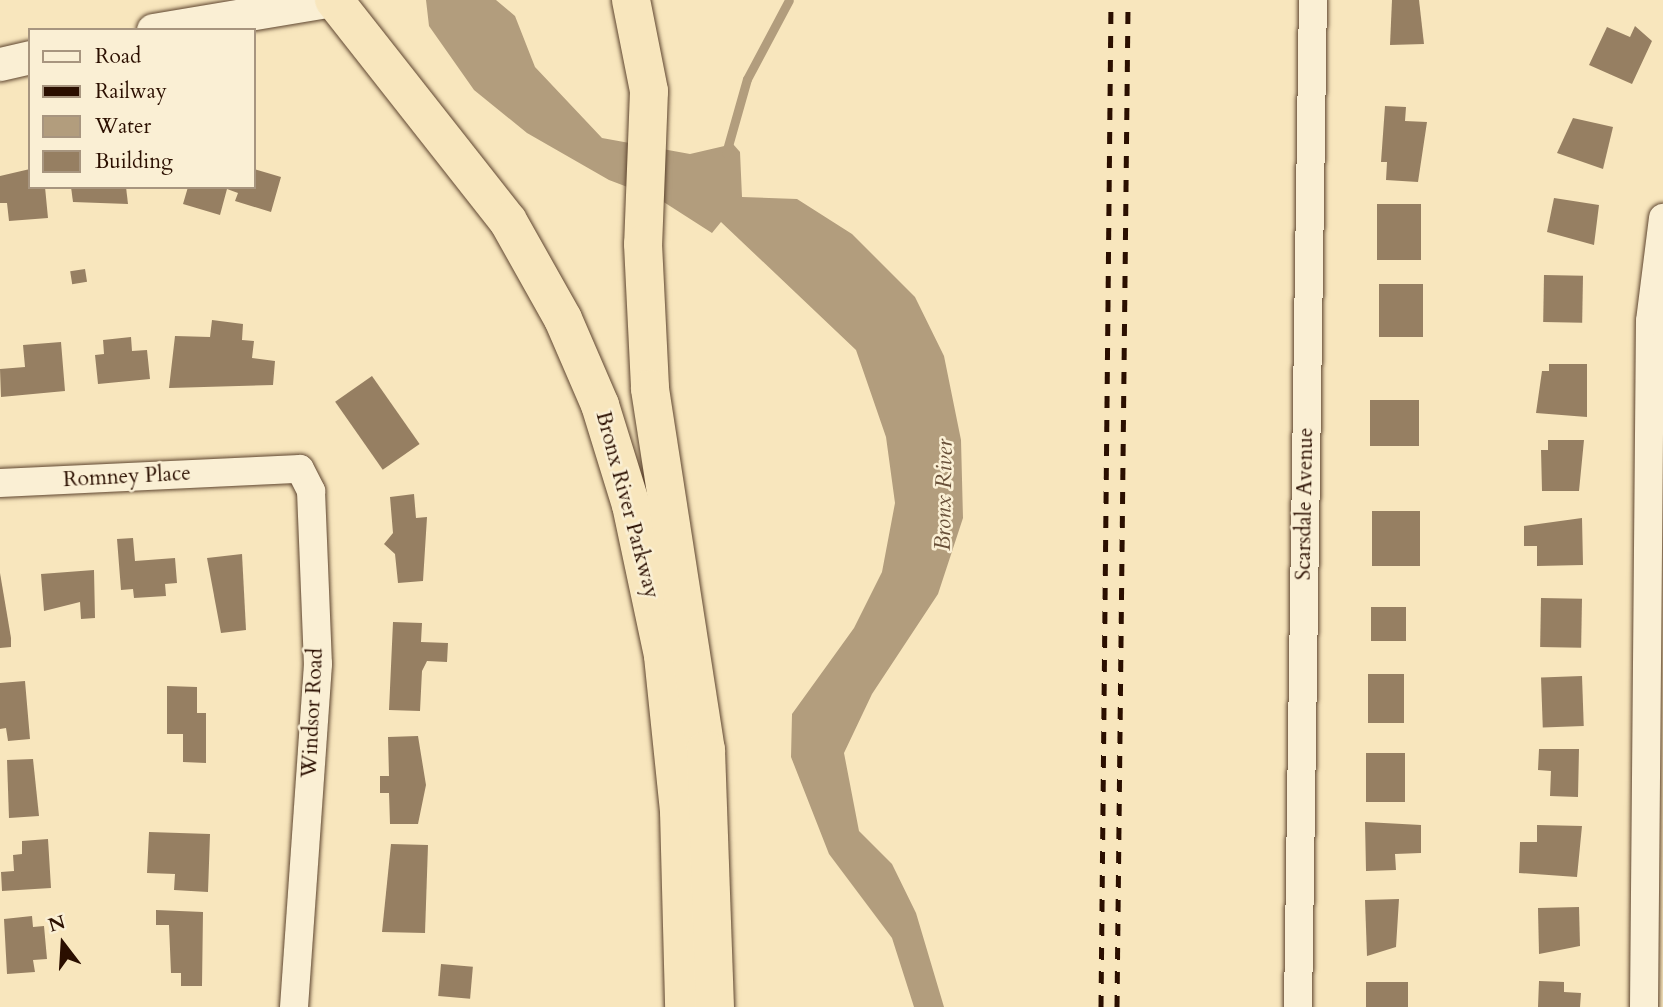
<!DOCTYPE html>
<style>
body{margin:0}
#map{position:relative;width:1663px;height:1007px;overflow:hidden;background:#f8e6bd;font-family:Cardo,serif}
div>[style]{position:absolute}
.water>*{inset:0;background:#b29d7d}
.stream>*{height:9px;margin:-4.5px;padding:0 4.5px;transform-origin:4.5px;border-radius:4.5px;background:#b29d7d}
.building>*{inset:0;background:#967f62;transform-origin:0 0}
.roads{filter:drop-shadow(0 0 2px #5e452f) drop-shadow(0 0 2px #5e452f)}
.minor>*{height:28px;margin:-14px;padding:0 14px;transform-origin:14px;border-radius:14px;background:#faefd4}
.tertiary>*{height:33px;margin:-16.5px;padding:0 16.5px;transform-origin:16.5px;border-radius:16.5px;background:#faefd4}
.trunk>*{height:38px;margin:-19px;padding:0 19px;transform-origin:19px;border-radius:19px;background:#f8e6bd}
.rail>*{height:5px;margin-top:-2.5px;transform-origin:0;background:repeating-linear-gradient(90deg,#2b0f00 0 12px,transparent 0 24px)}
span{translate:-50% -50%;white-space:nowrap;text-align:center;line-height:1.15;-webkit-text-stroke:5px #faefd4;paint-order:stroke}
.street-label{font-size:21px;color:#2b0f00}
.water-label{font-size:23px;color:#684f38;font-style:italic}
.legend{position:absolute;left:28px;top:28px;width:228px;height:161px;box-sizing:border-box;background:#faefd4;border:2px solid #a7957f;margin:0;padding:9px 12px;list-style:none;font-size:21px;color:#2b0f00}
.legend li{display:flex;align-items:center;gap:14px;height:35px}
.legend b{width:35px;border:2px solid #a7957f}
.north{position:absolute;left:28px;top:909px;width:70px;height:70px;-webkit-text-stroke:5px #faefd4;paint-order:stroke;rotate:343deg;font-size:19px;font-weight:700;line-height:28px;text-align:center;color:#2b0f00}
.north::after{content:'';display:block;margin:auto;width:24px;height:32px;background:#2b0f00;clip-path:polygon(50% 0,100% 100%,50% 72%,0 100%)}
</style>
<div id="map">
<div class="water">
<div style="clip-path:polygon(426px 0,496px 0,515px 16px,535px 67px,602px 138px,690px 154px,733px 144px,740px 152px,742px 197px,797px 199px,852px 234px,915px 297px,944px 356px,961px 440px,963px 518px,938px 594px,872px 694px,844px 753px,859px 831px,892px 864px,916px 913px,944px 1007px,914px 1007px,892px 938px,829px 854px,791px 757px,792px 714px,854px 628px,882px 572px,895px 503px,886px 437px,856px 350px,721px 222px,712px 233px,659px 199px,609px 180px,527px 133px,474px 90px,429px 26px)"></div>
</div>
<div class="stream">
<div style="left:726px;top:153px;width:77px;rotate:-74.2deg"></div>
<div style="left:747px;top:79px;width:89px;rotate:-62deg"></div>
</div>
<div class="building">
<div style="clip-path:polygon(1392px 0,1419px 0,1424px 44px,1390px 45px)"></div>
<div style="clip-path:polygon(1635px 26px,1652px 41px,1632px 84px,1589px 65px,1607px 27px,1630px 37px)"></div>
<div style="clip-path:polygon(1385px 106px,1406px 107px,1405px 121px,1427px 122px,1418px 182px,1386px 180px,1387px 162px,1381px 162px)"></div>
<div style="clip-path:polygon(1573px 118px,1613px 127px,1603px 169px,1557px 153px)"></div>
<div style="clip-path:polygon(30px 169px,30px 187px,45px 187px,48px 218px,9px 221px,7px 203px,0 203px,0 176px)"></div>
<div style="clip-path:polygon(254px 169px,281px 177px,271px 212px,235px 201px,238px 193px,227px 189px,220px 215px,183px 204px,188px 187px,254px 187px)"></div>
<div style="clip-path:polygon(71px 187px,126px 187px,128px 204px,73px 202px)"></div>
<div style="clip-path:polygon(1554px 198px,1599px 205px,1594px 245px,1547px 232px)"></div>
<div style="left:1377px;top:204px;width:44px;height:56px"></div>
<div style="left:85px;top:269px;width:13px;height:15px;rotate:81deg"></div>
<div style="left:1544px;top:275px;width:39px;height:47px;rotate:1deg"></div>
<div style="left:1379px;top:284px;width:44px;height:53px"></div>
<div style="clip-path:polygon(212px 320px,243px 324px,242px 340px,254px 341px,252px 358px,275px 361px,273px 385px,169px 388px,175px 336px,210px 337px)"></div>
<div style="clip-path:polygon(131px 337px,132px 351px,147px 350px,150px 379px,98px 384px,95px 355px,104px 354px,103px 340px)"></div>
<div style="clip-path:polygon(61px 342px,65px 391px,1px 397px,0 369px,25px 367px,23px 345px)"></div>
<div style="clip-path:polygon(1549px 364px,1587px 364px,1587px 417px,1536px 413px,1542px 371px,1549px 371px)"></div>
<div style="left:372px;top:376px;width:83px;height:45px;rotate:55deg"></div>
<div style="left:1370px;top:400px;width:49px;height:46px"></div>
<div style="clip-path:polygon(1548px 440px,1584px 440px,1579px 491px,1542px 491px,1541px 450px,1548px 450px)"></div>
<div style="clip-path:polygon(414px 494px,416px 518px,427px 517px,423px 581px,398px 583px,395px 554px,384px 544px,393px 533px,390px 497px)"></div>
<div style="left:1372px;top:511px;width:48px;height:55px"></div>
<div style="clip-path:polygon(1582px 518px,1583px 565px,1537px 566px,1537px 546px,1524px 546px,1524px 526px)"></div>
<div style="clip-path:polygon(133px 538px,135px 561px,175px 558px,177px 583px,165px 584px,166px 596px,134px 598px,133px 589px,121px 590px,117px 539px)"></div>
<div style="clip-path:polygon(242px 554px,246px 630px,221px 633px,207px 558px)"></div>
<div style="clip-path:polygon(94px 570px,95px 618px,81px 619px,80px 602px,44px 611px,41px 574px)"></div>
<div style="clip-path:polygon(0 573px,11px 638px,11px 647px,0 648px)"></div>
<div style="left:1541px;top:598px;width:41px;height:49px;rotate:1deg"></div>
<div style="left:1371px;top:607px;width:35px;height:34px"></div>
<div style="clip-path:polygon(393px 622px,422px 623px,421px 642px,448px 643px,447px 662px,427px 661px,422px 671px,420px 711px,389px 710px)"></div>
<div style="left:1368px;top:674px;width:36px;height:49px"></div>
<div style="left:1582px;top:676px;width:50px;height:41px;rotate:88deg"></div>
<div style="clip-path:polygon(25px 681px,30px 739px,8px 741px,6px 728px,0 729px,0 683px)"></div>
<div style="clip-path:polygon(167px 686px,197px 687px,197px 713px,206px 713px,206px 763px,183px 762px,183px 734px,167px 734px)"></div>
<div style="clip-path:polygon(418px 736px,426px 785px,418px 824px,390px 824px,389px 793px,380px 793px,380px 776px,389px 776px,388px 737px)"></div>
<div style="clip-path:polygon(1539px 749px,1579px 749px,1578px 797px,1550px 796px,1551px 771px,1538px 770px)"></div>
<div style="left:1366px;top:753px;width:39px;height:49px"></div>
<div style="clip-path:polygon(33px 759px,39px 816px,9px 818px,7px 760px)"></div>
<div style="clip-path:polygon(1365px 822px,1421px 825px,1421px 853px,1395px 854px,1396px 870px,1366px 871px)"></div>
<div style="clip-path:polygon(1537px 825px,1582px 826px,1577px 877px,1519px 873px,1520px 842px,1537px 842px)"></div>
<div style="clip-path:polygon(149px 832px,210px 834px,208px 892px,174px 890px,175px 874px,147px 873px)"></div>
<div style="clip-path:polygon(48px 839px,51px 888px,2px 891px,1px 872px,14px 871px,13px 855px,22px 854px,22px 841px)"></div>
<div style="clip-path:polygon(391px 844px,428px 845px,425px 933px,382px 932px)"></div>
<div style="clip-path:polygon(1399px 899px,1396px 947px,1367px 956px,1365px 900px)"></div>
<div style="clip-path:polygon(1579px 907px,1580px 946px,1539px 954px,1538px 908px)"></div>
<div style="clip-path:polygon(156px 910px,203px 912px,202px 986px,181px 986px,181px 973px,171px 973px,169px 925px,156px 925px)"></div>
<div style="clip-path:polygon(32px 916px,33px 927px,44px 926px,47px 959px,33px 960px,35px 972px,7px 974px,4px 919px)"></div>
<div style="left:441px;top:964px;width:32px;height:32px;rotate:5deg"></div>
<div style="clip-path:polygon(1539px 981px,1564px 982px,1564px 992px,1581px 993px,1580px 1007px,1538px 1007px)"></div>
<div style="left:1408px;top:982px;width:25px;height:42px;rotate:90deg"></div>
</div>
<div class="roads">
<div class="minor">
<div style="left:0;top:483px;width:300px;rotate:-2.7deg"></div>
<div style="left:300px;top:469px;width:25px;rotate:63deg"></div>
<div style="left:311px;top:491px;width:173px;rotate:87.7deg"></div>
<div style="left:318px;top:664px;width:344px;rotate:94deg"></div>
<div style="left:1298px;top:1007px;width:1007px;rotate:-89.15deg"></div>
<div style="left:1644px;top:1007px;width:686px;rotate:-89.5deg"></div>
<div style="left:1650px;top:321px;width:104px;rotate:-82.8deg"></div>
</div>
<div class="tertiary">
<div style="left:153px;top:30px;width:181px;rotate:-9.5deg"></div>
<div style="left:0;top:64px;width:31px;rotate:-13deg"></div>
</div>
<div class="trunk">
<div style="left:334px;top:0;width:281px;rotate:51.8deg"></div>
<div style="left:508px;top:221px;width:112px;rotate:60.7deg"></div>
<div style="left:563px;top:319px;width:94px;rotate:66.7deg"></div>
<div style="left:600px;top:405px;width:105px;rotate:72.8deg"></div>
<div style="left:631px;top:505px;width:154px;rotate:78deg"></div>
<div style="left:663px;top:656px;width:156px;rotate:84.1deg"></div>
<div style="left:679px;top:811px;width:196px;rotate:88.5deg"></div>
<div style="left:631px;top:0;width:93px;rotate:78.8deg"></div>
<div style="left:649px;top:91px;width:153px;rotate:92.2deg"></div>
<div style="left:643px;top:244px;width:145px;rotate:87.2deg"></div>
<div style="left:650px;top:389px;width:365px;rotate:81.2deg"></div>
<div style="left:706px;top:750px;width:257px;rotate:88deg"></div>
</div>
</div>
<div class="rail">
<div style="left:1101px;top:1007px;width:1007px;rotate:-89.43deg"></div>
<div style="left:1117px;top:1007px;width:1007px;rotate:-89.37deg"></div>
</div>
<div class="street-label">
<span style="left:127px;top:477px;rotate:-3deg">Romney Place</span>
<span style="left:1305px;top:504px;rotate:-89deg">Scarsdale Avenue</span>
<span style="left:627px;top:505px;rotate:75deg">Bronx River Parkway</span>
<span style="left:313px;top:713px;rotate:-87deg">Windsor Road</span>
</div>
<div class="water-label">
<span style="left:944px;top:495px;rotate:-89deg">Bronx River</span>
</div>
<ul class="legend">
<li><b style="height:9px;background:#faefd4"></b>Road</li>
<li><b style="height:9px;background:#2b0f00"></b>Railway</li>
<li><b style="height:19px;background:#b29d7d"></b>Water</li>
<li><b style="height:19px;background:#967f62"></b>Building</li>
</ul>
<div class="north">N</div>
</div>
